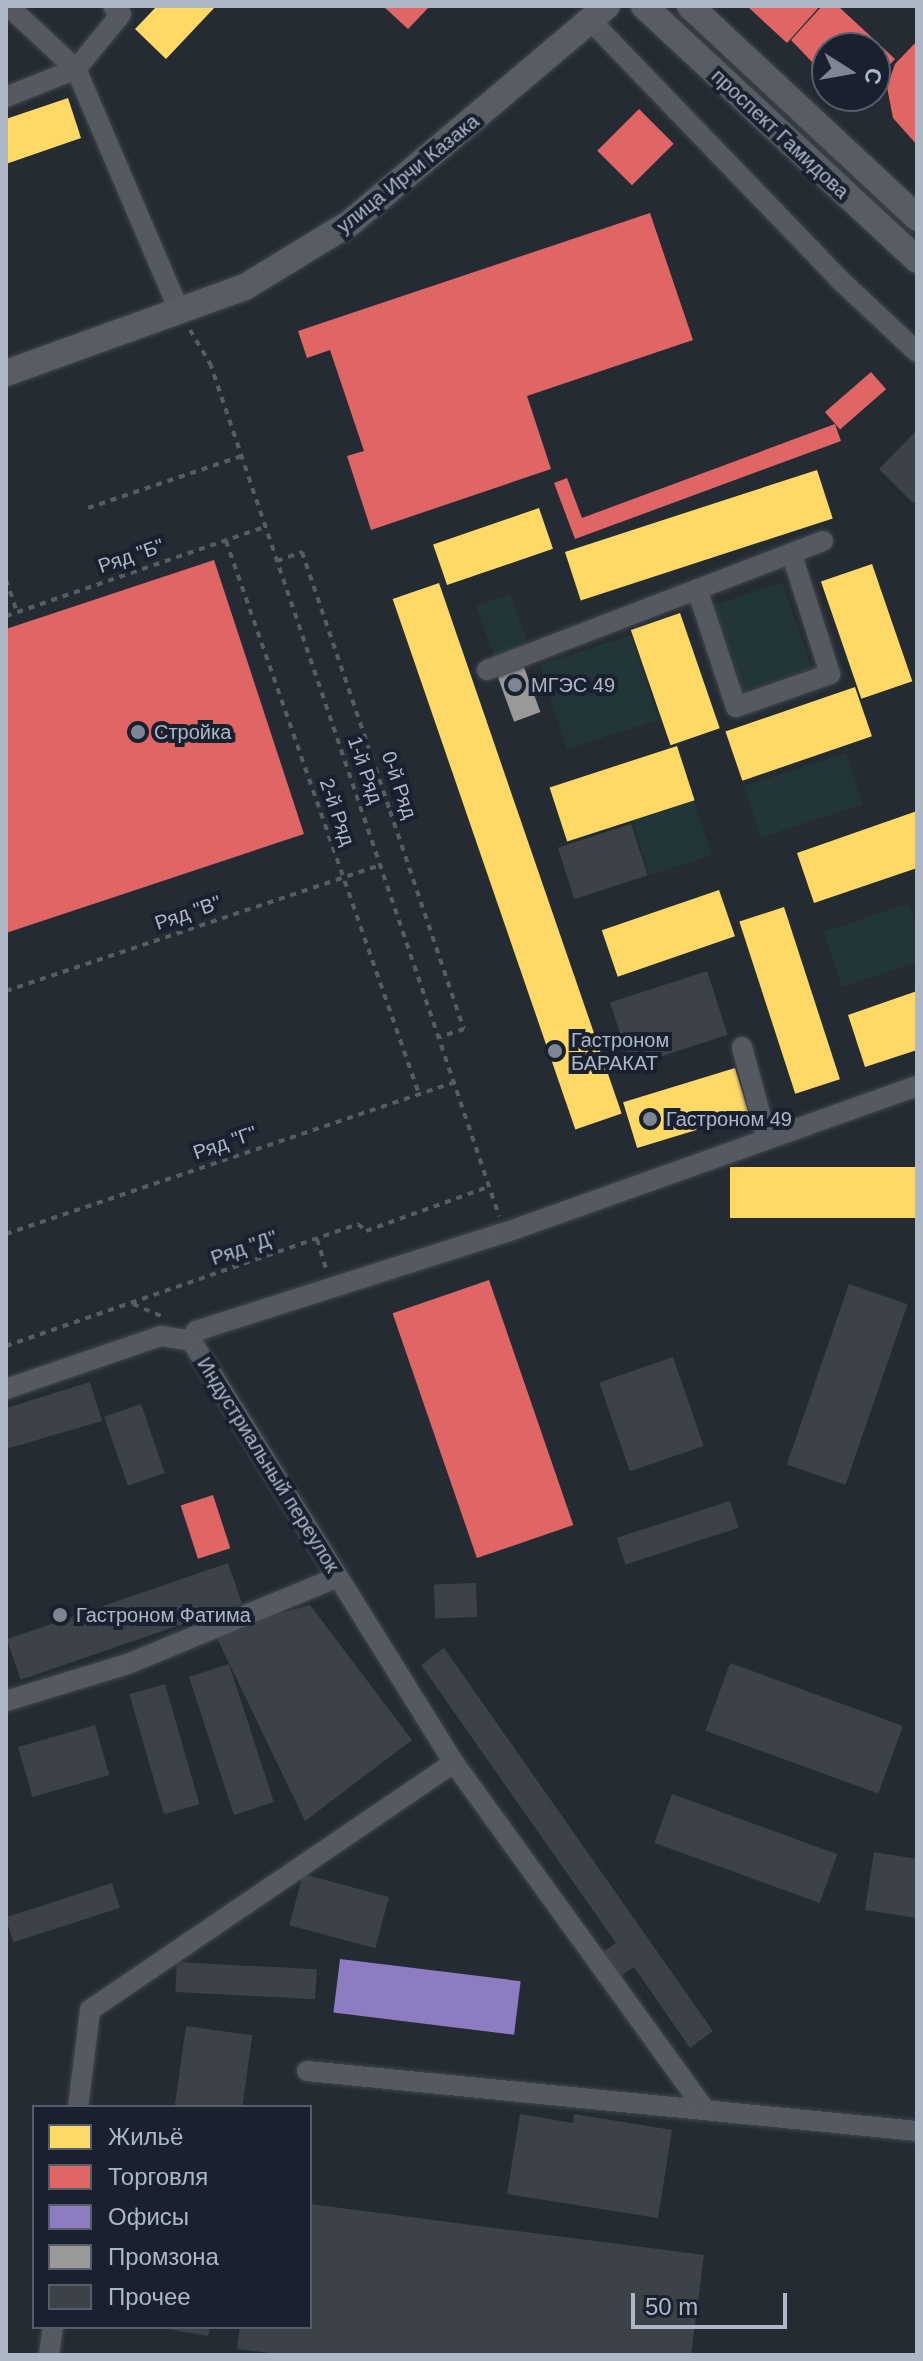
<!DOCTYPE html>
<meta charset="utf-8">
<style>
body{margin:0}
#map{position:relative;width:923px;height:2361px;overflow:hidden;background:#252b33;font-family:Arial,sans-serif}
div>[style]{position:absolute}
.green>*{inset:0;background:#223539;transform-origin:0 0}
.homes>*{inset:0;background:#ffd966;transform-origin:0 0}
.shops>*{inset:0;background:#e06666;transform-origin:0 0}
.offices>*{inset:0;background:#8e7cc3;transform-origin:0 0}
.industry>*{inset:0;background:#999;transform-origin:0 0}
.building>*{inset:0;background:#3d4249;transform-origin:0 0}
.path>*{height:4px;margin-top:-2px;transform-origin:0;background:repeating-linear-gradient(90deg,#575d64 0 6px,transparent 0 12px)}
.roads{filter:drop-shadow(0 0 2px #41464c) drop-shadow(0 0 2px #41464c)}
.minor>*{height:20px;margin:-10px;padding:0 10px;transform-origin:10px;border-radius:10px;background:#555a62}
.major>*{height:26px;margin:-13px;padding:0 13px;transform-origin:13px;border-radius:13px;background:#585c64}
.dots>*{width:22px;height:22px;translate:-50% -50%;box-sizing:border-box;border:4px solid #19212e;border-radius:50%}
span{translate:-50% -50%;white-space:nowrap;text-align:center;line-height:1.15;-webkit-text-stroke:8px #19212e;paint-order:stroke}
.street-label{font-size:20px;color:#aeb7c6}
.poi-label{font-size:20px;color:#aeb7c6}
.left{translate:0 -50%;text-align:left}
.frame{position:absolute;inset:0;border:8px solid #aeb7c6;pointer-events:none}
.legend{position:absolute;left:32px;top:2105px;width:280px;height:224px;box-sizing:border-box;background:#19212e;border:2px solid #555d6b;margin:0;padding:10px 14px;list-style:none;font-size:24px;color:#aeb7c6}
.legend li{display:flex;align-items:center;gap:16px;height:40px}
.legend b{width:40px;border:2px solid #555d6b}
.north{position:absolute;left:811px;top:32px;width:80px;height:80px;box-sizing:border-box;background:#19212e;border:2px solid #555d6b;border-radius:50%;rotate:101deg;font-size:22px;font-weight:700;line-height:32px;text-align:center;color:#aeb7c6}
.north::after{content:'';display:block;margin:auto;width:28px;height:36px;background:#7e8693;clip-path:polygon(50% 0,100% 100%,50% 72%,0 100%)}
.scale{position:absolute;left:631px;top:2293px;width:156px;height:36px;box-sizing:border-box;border:4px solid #aeb7c6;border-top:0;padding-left:10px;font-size:24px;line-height:28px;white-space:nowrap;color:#aeb7c6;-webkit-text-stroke:6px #19212e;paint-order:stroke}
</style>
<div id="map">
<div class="green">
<div style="left:782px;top:582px;width:91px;height:72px;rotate:71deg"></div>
<div style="left:510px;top:594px;width:58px;height:36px;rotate:70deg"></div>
<div style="left:631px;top:635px;width:89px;height:96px;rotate:72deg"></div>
<div style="left:846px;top:753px;width:54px;height:107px;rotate:72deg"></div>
<div style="left:694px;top:801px;width:57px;height:65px;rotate:72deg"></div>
<div style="clip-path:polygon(909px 903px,917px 927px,917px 962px,842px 987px,824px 932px)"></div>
</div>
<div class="homes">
<div style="clip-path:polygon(157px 6px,216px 6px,166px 59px,135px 29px)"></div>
<div style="clip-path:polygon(68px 98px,81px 138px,6px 164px,6px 119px)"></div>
<div style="left:817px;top:470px;width:51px;height:265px;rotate:72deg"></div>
<div style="left:539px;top:508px;width:43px;height:112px;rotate:71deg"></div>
<div style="left:872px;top:564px;width:124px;height:54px;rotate:71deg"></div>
<div style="left:439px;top:583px;width:561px;height:49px;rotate:71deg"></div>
<div style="left:680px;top:613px;width:122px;height:52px;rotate:71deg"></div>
<div style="left:855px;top:687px;width:52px;height:137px;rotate:71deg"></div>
<div style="left:677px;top:746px;width:57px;height:134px;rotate:72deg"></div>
<div style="clip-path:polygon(917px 811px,917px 868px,814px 903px,797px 853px)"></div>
<div style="left:719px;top:890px;width:49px;height:124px;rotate:71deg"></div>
<div style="left:784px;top:907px;width:181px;height:47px;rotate:72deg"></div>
<div style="clip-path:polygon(917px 991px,917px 1050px,865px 1067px,848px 1015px)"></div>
<div style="left:735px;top:1068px;width:48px;height:117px;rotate:73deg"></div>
<div style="left:917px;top:1167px;width:51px;height:187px;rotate:90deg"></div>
</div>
<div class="shops">
<div style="clip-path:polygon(383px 6px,430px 6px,408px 29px)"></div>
<div style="clip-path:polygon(747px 6px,820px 6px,787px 43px)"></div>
<div style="clip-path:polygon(822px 6px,838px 6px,895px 59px,875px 80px,875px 48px,827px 48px,827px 87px,811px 73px,812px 62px,791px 40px)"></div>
<div style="clip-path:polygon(917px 41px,917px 145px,893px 118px,887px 87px,895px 64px)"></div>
<div style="left:639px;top:109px;width:49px;height:59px;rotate:45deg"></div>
<div style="clip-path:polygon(650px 213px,693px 340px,527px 396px,551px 469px,371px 530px,347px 456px,364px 451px,330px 350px,307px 358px,298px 331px)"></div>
<div style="left:871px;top:372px;width:23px;height:61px;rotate:49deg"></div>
<div style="clip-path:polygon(835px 424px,841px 441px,575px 539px,554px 483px,567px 478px,582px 518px)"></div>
<div style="clip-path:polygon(214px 560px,304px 834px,6px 933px,6px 629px)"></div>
<div style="left:489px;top:1280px;width:259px;height:102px;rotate:71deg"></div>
<div style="left:213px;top:1495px;width:56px;height:34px;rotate:72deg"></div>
</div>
<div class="offices">
<div style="left:340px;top:1959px;width:182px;height:54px;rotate:7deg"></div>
</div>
<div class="industry">
<div style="left:524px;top:667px;width:48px;height:28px;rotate:70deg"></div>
</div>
<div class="building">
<div style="clip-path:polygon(917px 430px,917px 499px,913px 503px,879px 469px)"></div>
<div style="left:631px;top:824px;width:54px;height:77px;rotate:72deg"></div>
<div style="left:707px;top:971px;width:67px;height:102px;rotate:72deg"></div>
<div style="left:849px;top:1284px;width:62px;height:191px;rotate:19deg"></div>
<div style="left:673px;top:1357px;width:94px;height:78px;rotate:71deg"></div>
<div style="clip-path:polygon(90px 1382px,102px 1421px,6px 1449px,6px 1408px)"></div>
<div style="left:141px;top:1404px;width:73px;height:39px;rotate:71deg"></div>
<div style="left:730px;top:1501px;width:28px;height:119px;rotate:72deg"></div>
<div style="left:228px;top:1563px;width:43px;height:234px;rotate:71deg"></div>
<div style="left:476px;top:1583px;width:34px;height:42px;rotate:88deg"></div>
<div style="clip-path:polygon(310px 1605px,412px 1740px,305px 1821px,214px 1632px)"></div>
<div style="clip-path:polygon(444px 1648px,713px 2031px,690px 2048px,634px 1967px,615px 1980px,598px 1955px,616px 1943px,421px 1665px)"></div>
<div style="left:730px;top:1663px;width:184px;height:72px;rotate:20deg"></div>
<div style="left:229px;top:1664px;width:145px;height:42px;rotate:72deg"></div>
<div style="left:165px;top:1684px;width:125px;height:37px;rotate:74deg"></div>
<div style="left:95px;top:1725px;width:52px;height:80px;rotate:74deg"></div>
<div style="left:672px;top:1794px;width:176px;height:52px;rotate:20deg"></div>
<div style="clip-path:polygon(874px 1852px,917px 1859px,917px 1918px,865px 1910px)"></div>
<div style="left:303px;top:1874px;width:89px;height:53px;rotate:15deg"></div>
<div style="left:112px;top:1883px;width:26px;height:112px;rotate:72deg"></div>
<div style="left:177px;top:1962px;width:140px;height:30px;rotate:3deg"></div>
<div style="left:186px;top:2026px;width:67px;height:82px;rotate:8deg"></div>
<div style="clip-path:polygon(520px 2114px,573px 2123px,574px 2114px,672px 2130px,658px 2218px,507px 2194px)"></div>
<div style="clip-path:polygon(310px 2204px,704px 2255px,691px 2355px,286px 2355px,237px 2349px,240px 2327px,310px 2327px)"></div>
<div style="clip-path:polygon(156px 2327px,210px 2327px,208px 2336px)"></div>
</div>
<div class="path">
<div style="left:190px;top:330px;width:39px;rotate:59deg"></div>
<div style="left:210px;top:363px;width:901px;rotate:71.28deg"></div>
<div style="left:88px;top:508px;width:163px;rotate:-18.7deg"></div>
<div style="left:226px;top:541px;width:586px;rotate:70.76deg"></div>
<div style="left:277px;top:561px;width:27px;rotate:-20deg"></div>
<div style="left:302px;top:552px;width:274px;rotate:71.2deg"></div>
<div style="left:390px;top:811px;width:230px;rotate:71.3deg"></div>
<div style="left:464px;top:1029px;width:26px;rotate:162deg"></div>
<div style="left:6px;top:580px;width:34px;rotate:71deg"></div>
<div style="left:6px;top:616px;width:274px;rotate:-19deg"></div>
<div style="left:6px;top:991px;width:395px;rotate:-18.6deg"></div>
<div style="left:6px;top:1234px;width:473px;rotate:-18.7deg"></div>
<div style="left:317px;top:1239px;width:34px;rotate:73deg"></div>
<div style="left:133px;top:1304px;width:30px;rotate:23deg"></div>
<div style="left:6px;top:1346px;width:373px;rotate:-19.1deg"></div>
<div style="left:358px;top:1224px;width:11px;rotate:41deg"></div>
<div style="left:366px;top:1231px;width:130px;rotate:-19.8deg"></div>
</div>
<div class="roads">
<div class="minor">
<div style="left:8px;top:6px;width:93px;rotate:42.8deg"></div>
<div style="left:76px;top:69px;width:265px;rotate:66.9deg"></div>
<div style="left:591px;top:21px;width:359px;rotate:46.1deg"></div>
<div style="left:840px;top:280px;width:105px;rotate:43.1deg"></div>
<div style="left:6px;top:97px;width:75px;rotate:-21.8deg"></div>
<div style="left:76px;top:69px;width:71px;rotate:-50.7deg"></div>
<div style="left:121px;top:14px;width:11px;rotate:-135deg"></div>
<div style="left:697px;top:589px;width:124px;rotate:71.7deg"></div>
<div style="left:736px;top:707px;width:100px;rotate:-19.3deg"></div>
<div style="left:830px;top:674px;width:125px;rotate:-107.7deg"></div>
<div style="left:487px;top:670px;width:360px;rotate:-21deg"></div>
<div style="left:742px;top:1047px;width:95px;rotate:74.8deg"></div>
<div style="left:6px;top:1389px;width:164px;rotate:-18.9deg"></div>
<div style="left:161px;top:1336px;width:30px;rotate:9deg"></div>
<div style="left:6px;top:1701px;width:127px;rotate:-16.9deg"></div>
<div style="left:128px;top:1664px;width:227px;rotate:-22.5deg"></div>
<div style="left:307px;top:2071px;width:613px;rotate:5.62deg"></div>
<div style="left:78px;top:2107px;width:98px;rotate:-82.9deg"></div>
<div style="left:90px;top:2010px;width:440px;rotate:-34.2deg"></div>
<div style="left:703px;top:2107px;width:425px;rotate:-125.9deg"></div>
<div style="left:454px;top:1763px;width:497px;rotate:-121.9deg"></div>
<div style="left:191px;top:1341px;width:11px;rotate:-63deg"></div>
<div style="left:196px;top:1331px;width:323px;rotate:-17.7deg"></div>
<div style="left:504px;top:1233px;width:438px;rotate:-19.6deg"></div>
<div style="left:49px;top:2355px;width:28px;rotate:-82deg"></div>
</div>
<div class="major">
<div style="left:644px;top:6px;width:373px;rotate:42.9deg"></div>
<div style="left:690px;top:6px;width:311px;rotate:43deg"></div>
<div style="left:6px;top:373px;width:254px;rotate:-19.8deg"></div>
<div style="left:245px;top:287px;width:123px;rotate:-31.4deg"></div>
<div style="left:350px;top:223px;width:336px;rotate:-40.2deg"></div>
</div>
</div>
<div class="dots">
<div style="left:515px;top:685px;background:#7e8693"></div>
<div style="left:138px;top:732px;background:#7e8693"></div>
<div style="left:555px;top:1051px;background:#7e8693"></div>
<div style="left:650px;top:1119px;background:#7e8693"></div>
<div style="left:60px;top:1615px;background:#7e8693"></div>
</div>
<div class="street-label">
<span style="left:780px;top:134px;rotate:43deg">проспект Гамидова</span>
<span style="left:408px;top:174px;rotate:-39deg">улица Ирчи Казака</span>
<span style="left:131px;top:556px;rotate:-19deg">Ряд "Б"</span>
<span style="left:365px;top:770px;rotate:71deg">1-й Ряд</span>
<span style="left:399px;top:785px;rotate:71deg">0-й Ряд</span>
<span style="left:337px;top:812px;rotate:71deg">2-й Ряд</span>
<span style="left:188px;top:913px;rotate:-19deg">Ряд "В"</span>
<span style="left:225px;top:1143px;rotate:-19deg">Ряд "Г"</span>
<span style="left:244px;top:1248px;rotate:-19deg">Ряд "Д"</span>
<span style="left:268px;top:1465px;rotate:58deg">Индустриальный переулок</span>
</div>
<div class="poi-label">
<span class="left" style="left:531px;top:685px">МГЭС 49</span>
<span class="left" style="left:154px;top:732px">Стройка</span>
<span class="left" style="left:571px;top:1052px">Гастроном<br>БАРАКАТ</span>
<span class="left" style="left:666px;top:1119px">Гастроном 49</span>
<span class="left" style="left:76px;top:1615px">Гастроном Фатима</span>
</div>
<div class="frame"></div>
<ul class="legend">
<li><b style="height:22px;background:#ffd966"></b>Жильё</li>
<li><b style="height:22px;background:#e06666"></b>Торговля</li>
<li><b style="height:22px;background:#8e7cc3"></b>Офисы</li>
<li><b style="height:22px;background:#999"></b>Промзона</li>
<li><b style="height:22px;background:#3d4249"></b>Прочее</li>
</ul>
<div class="north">С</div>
<div class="scale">50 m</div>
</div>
